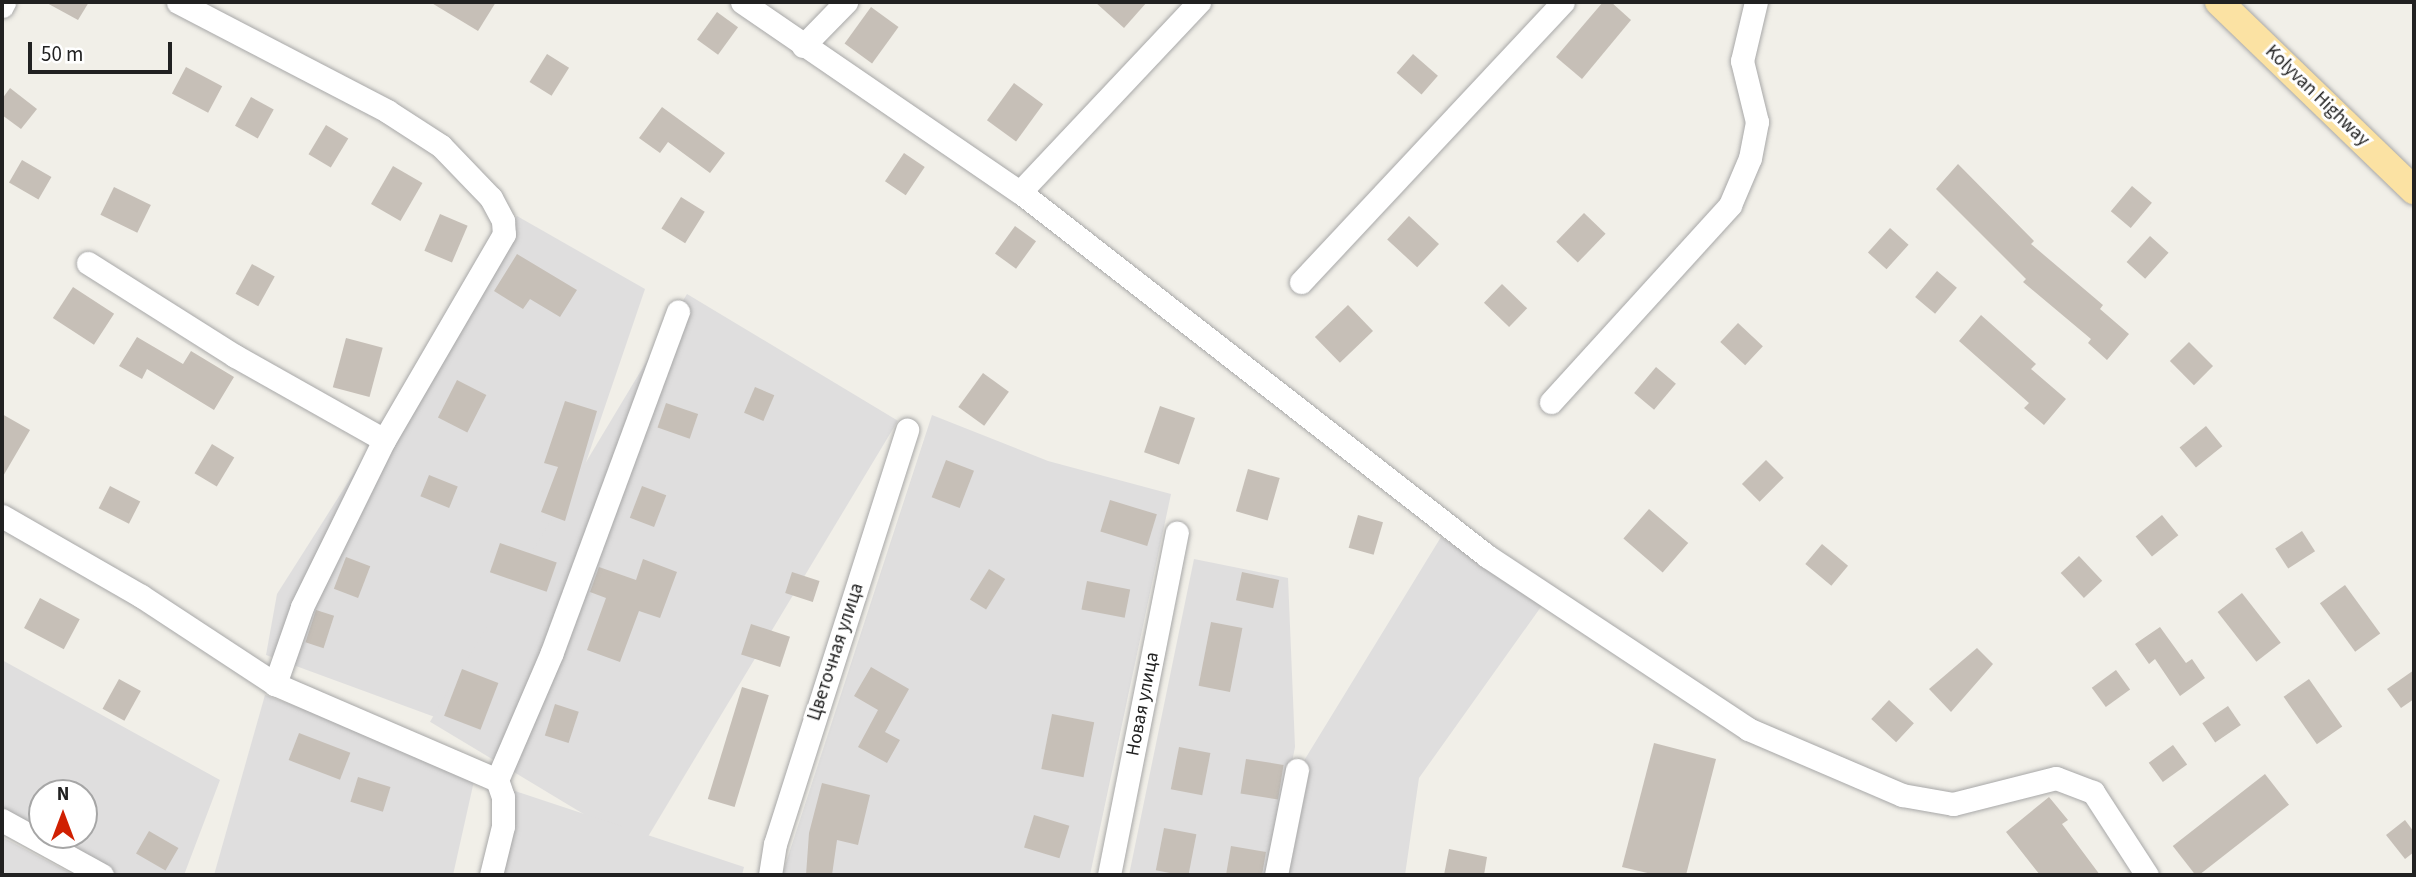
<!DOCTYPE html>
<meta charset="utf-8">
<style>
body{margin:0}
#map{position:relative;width:2416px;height:877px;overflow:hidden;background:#f1efe8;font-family:"Source Sans 3",sans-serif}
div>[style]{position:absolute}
.residential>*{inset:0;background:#dfdede;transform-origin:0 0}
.building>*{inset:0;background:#c6bfb7;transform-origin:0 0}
.roads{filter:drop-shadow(0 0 2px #a8a8a8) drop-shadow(0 0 2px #a8a8a8)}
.minor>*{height:23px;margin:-11.5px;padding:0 11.5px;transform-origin:11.5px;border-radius:11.5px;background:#fff}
.major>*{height:28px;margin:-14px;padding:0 14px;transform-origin:14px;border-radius:14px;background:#fbe2a3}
span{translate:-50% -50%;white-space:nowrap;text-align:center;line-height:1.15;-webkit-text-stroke:6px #fff;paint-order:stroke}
.street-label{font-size:19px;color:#212121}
.frame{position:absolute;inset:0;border:4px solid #212121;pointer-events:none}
.north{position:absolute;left:28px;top:779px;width:70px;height:70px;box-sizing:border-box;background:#fff;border:2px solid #a6a6a6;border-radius:50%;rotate:0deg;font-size:19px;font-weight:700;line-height:28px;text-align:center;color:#212121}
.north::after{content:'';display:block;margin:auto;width:24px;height:32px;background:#d02002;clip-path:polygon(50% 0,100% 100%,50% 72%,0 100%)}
.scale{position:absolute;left:28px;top:42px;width:144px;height:32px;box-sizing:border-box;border:4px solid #212121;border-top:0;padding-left:9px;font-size:21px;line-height:24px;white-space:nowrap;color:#212121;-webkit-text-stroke:5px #fff;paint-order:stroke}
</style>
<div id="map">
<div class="residential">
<div style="clip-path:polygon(517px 216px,645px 289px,492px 738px,266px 655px,277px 594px)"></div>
<div style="left:687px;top:294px;width:246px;height:499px;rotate:31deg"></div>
<div style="clip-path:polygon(932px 415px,1048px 461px,1171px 494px,1090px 875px,782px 875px)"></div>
<div style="clip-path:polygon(1441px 537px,1543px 604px,1419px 778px,1405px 875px,1283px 875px,1305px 759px)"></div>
<div style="clip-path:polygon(1194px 559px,1288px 578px,1295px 747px,1270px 875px,1129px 875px)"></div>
<div style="clip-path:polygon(2px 660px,220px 780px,184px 875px,109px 875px,43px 835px,84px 835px,84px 793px,42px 793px,42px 834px,2px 810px)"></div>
<div style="clip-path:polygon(265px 695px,476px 772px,453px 875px,214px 875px)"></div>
<div style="clip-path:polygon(512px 790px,744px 867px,742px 875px,490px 875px)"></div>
<div style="clip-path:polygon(2px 837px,74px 875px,2px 875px)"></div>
</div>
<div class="building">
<div style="clip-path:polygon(45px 2px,89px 2px,78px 20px)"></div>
<div style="clip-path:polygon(430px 2px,496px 2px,478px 31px)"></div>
<div style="clip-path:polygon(1095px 2px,1147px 2px,1124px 28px)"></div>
<div style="clip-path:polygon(1603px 2px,1611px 2px,1631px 20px,1582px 79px,1556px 57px)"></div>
<div style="left:871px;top:7px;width:34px;height:45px;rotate:36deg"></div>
<div style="left:717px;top:12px;width:26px;height:34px;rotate:36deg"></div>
<div style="left:547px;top:54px;width:26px;height:33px;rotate:32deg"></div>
<div style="left:1413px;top:54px;width:33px;height:25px;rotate:41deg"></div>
<div style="left:186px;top:67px;width:41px;height:30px;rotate:28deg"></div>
<div style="left:1014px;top:83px;width:36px;height:46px;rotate:36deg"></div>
<div style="clip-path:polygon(10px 88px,37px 109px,21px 129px,2px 115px,2px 99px)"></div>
<div style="left:251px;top:97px;width:26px;height:33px;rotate:29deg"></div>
<div style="clip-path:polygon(662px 107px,725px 153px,710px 173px,668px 142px,660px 153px,639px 138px)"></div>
<div style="left:326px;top:125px;width:26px;height:34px;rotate:31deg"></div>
<div style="left:904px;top:153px;width:25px;height:34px;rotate:34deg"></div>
<div style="left:22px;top:160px;width:34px;height:26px;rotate:30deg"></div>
<div style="clip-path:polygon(1958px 164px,2034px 241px,2031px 244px,2103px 305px,2100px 309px,2129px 334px,2107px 360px,2088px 343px,2091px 339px,2023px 282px,2026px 279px,1936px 189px)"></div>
<div style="left:393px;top:166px;width:34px;height:44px;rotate:30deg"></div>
<div style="left:2132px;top:186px;width:26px;height:33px;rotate:40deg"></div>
<div style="left:114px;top:187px;width:41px;height:31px;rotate:26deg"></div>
<div style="left:681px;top:197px;width:28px;height:37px;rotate:32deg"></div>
<div style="left:1584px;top:213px;width:30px;height:40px;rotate:44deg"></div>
<div style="left:440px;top:214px;width:30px;height:40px;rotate:23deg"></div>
<div style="left:1409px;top:216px;width:41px;height:32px;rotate:43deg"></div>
<div style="left:1015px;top:226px;width:26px;height:34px;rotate:36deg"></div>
<div style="left:1890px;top:228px;width:25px;height:33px;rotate:42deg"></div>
<div style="left:2150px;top:236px;width:25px;height:35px;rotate:42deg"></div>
<div style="clip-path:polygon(517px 254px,577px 290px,560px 317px,530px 299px,523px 309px,494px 291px)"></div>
<div style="left:252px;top:264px;width:26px;height:34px;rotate:29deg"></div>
<div style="left:1937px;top:271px;width:26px;height:34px;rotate:40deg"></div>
<div style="left:1502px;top:284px;width:35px;height:26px;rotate:44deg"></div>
<div style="left:73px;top:287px;width:49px;height:37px;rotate:33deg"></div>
<div style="left:1348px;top:305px;width:36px;height:46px;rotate:46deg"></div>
<div style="clip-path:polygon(1981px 315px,2036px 364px,2031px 369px,2066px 399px,2044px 425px,2024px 408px,2029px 403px,1959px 341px)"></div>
<div style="left:1738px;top:323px;width:34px;height:26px;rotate:43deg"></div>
<div style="clip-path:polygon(137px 337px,183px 364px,191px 351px,234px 377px,214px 410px,147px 369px,142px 379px,119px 366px)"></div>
<div style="left:346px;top:338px;width:38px;height:51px;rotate:15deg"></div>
<div style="left:2189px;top:342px;width:34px;height:27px;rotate:45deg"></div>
<div style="left:1656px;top:367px;width:26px;height:34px;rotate:40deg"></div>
<div style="left:983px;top:373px;width:32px;height:42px;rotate:36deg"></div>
<div style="left:457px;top:380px;width:33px;height:42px;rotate:27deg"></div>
<div style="left:755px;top:387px;width:21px;height:28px;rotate:23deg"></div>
<div style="clip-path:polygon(565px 401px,597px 411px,565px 521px,541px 512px,558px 467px,544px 463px)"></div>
<div style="left:666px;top:403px;width:34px;height:26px;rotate:19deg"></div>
<div style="left:1160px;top:406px;width:37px;height:49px;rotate:19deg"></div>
<div style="clip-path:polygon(2px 414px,30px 430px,2px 478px)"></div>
<div style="left:2206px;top:426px;width:26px;height:34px;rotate:51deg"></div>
<div style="left:212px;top:444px;width:26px;height:34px;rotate:31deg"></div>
<div style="left:946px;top:460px;width:30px;height:40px;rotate:21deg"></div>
<div style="left:1766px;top:460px;width:25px;height:34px;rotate:45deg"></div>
<div style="left:1248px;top:469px;width:33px;height:44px;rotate:16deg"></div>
<div style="left:429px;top:475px;width:31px;height:23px;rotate:22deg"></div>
<div style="left:110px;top:486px;width:34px;height:25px;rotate:27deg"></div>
<div style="left:642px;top:486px;width:26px;height:34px;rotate:21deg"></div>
<div style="left:1110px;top:500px;width:49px;height:33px;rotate:17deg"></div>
<div style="left:1649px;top:509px;width:52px;height:39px;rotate:41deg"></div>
<div style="left:1358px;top:515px;width:26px;height:34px;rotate:16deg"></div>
<div style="left:2162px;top:515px;width:26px;height:34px;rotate:51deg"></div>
<div style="left:2302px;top:531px;width:24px;height:32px;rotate:57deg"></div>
<div style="left:500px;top:543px;width:60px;height:31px;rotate:19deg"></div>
<div style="left:1822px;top:544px;width:34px;height:26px;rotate:40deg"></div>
<div style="left:2079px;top:556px;width:34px;height:25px;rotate:47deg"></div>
<div style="left:346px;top:557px;width:26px;height:34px;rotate:21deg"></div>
<div style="clip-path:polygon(643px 559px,677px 572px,660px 618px,639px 611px,620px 662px,587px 650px,606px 598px,590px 592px,599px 567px,636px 580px)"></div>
<div style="left:989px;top:569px;width:19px;height:36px;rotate:32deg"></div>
<div style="left:792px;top:572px;width:29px;height:22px;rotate:18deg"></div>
<div style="left:1242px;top:572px;width:38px;height:29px;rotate:12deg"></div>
<div style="left:1087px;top:581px;width:44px;height:29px;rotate:11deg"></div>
<div style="left:2345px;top:585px;width:60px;height:31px;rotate:54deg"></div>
<div style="left:2242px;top:593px;width:63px;height:31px;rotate:52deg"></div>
<div style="left:40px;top:598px;width:45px;height:34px;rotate:28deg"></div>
<div style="left:316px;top:610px;width:19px;height:34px;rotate:18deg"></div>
<div style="left:1211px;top:622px;width:32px;height:65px;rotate:11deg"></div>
<div style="left:751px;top:624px;width:41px;height:32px;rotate:18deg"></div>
<div style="clip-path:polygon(2160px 627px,2186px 663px,2192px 659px,2205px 678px,2180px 696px,2155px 659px,2149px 664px,2135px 644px)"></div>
<div style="clip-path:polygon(1977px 648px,1993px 664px,1951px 712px,1929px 689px)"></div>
<div style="clip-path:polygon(871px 667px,909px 689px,885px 732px,900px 740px,887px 763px,858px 747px,878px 710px,854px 696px)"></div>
<div style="left:462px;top:669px;width:39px;height:50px;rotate:21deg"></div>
<div style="left:2116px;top:670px;width:24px;height:30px;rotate:54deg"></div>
<div style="clip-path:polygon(2414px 670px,2414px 699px,2401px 708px,2387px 689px)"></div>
<div style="left:119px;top:679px;width:25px;height:34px;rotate:29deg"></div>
<div style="left:2309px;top:679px;width:58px;height:31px;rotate:55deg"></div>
<div style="left:742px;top:687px;width:28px;height:117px;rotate:17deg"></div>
<div style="left:1889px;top:700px;width:34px;height:26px;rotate:43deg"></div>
<div style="left:555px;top:704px;width:25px;height:33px;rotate:18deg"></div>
<div style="left:2228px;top:706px;width:23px;height:31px;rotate:56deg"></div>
<div style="left:1052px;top:714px;width:43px;height:56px;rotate:11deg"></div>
<div style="left:299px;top:733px;width:55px;height:29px;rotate:21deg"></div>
<div style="clip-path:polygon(1654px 743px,1716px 759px,1686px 875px,1656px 875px,1622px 867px)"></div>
<div style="left:2173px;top:745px;width:24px;height:30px;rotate:54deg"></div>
<div style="left:1179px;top:747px;width:32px;height:43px;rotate:11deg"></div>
<div style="left:1246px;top:759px;width:38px;height:35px;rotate:9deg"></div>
<div style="left:2265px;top:774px;width:39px;height:117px;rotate:52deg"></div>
<div style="left:358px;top:777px;width:34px;height:26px;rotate:17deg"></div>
<div style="clip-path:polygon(822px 783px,870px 795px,858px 845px,837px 840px,832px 875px,806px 875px,809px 833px)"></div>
<div style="clip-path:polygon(2049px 797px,2068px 820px,2062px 824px,2100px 875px,2040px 875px,2006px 832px)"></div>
<div style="left:1034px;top:815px;width:37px;height:34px;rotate:17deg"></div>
<div style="clip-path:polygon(2405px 820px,2414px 832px,2414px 852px,2405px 859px,2386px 835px)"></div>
<div style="left:1164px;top:828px;width:33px;height:43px;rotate:11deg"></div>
<div style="left:149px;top:831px;width:34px;height:26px;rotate:30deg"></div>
<div style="clip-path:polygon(1231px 846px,1266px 852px,1262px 875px,1226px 875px)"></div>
<div style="clip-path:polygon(1449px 849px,1487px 857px,1484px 875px,1444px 875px)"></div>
</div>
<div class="roads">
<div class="minor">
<div style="left:178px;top:2px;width:236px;rotate:27.5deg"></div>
<div style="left:387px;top:111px;width:64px;rotate:32.9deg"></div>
<div style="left:441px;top:146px;width:72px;rotate:46.1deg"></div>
<div style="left:491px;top:198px;width:26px;rotate:62deg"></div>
<div style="left:503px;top:221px;width:13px;rotate:86deg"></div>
<div style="left:504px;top:234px;width:238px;rotate:120.2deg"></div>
<div style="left:384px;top:440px;width:186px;rotate:116.2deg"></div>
<div style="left:302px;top:607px;width:82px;rotate:109.3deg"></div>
<div style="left:742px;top:2px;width:337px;rotate:34.4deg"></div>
<div style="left:1020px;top:192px;width:592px;rotate:37.93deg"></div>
<div style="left:1487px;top:556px;width:313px;rotate:33.5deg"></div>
<div style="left:1748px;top:729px;width:168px;rotate:23.2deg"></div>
<div style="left:1902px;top:795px;width:52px;rotate:10deg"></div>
<div style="left:1953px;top:804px;width:106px;rotate:-14.2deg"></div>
<div style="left:2056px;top:778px;width:40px;rotate:21deg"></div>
<div style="left:2093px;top:792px;width:99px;rotate:57deg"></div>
<div style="left:2px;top:6px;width:4px;rotate:-63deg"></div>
<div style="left:803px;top:46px;width:62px;rotate:-45.7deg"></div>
<div style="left:1020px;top:192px;width:261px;rotate:-46.7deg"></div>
<div style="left:88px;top:263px;width:174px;rotate:32.3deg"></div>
<div style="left:235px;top:356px;width:171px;rotate:29.4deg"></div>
<div style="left:1301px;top:282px;width:383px;rotate:-46.9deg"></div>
<div style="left:1551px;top:402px;width:266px;rotate:-47.7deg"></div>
<div style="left:1730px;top:205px;width:51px;rotate:-66.9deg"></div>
<div style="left:1750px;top:158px;width:37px;rotate:-79deg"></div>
<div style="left:1757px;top:122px;width:63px;rotate:-103.8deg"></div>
<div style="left:1742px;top:61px;width:61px;rotate:-76.7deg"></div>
<div style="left:2px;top:516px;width:160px;rotate:29.9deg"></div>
<div style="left:141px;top:596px;width:160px;rotate:33.3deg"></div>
<div style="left:275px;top:684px;width:242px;rotate:23.4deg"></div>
<div style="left:2px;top:820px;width:114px;rotate:28.8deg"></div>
<div style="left:491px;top:875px;width:50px;rotate:-76.2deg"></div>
<div style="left:503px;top:826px;width:29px;rotate:-90deg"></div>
<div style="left:503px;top:797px;width:18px;rotate:-109deg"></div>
<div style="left:497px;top:780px;width:139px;rotate:-66.7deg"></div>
<div style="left:552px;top:652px;width:363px;rotate:-69.7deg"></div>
<div style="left:770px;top:875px;width:31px;rotate:-81deg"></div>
<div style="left:775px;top:844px;width:435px;rotate:-72.3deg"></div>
<div style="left:1109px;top:875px;width:349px;rotate:-78.8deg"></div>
<div style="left:1276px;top:875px;width:107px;rotate:-78.7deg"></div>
</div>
<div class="major">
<div style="left:2219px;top:2px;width:271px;rotate:44deg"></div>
</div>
</div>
<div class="street-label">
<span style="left:2317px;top:96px;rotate:44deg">Kolyvan Highway</span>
<span style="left:836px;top:652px;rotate:-72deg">Цветочная улица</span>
<span style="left:1143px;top:704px;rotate:-79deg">Новая улица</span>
</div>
<div class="frame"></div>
<div class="north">N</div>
<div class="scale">50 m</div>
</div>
